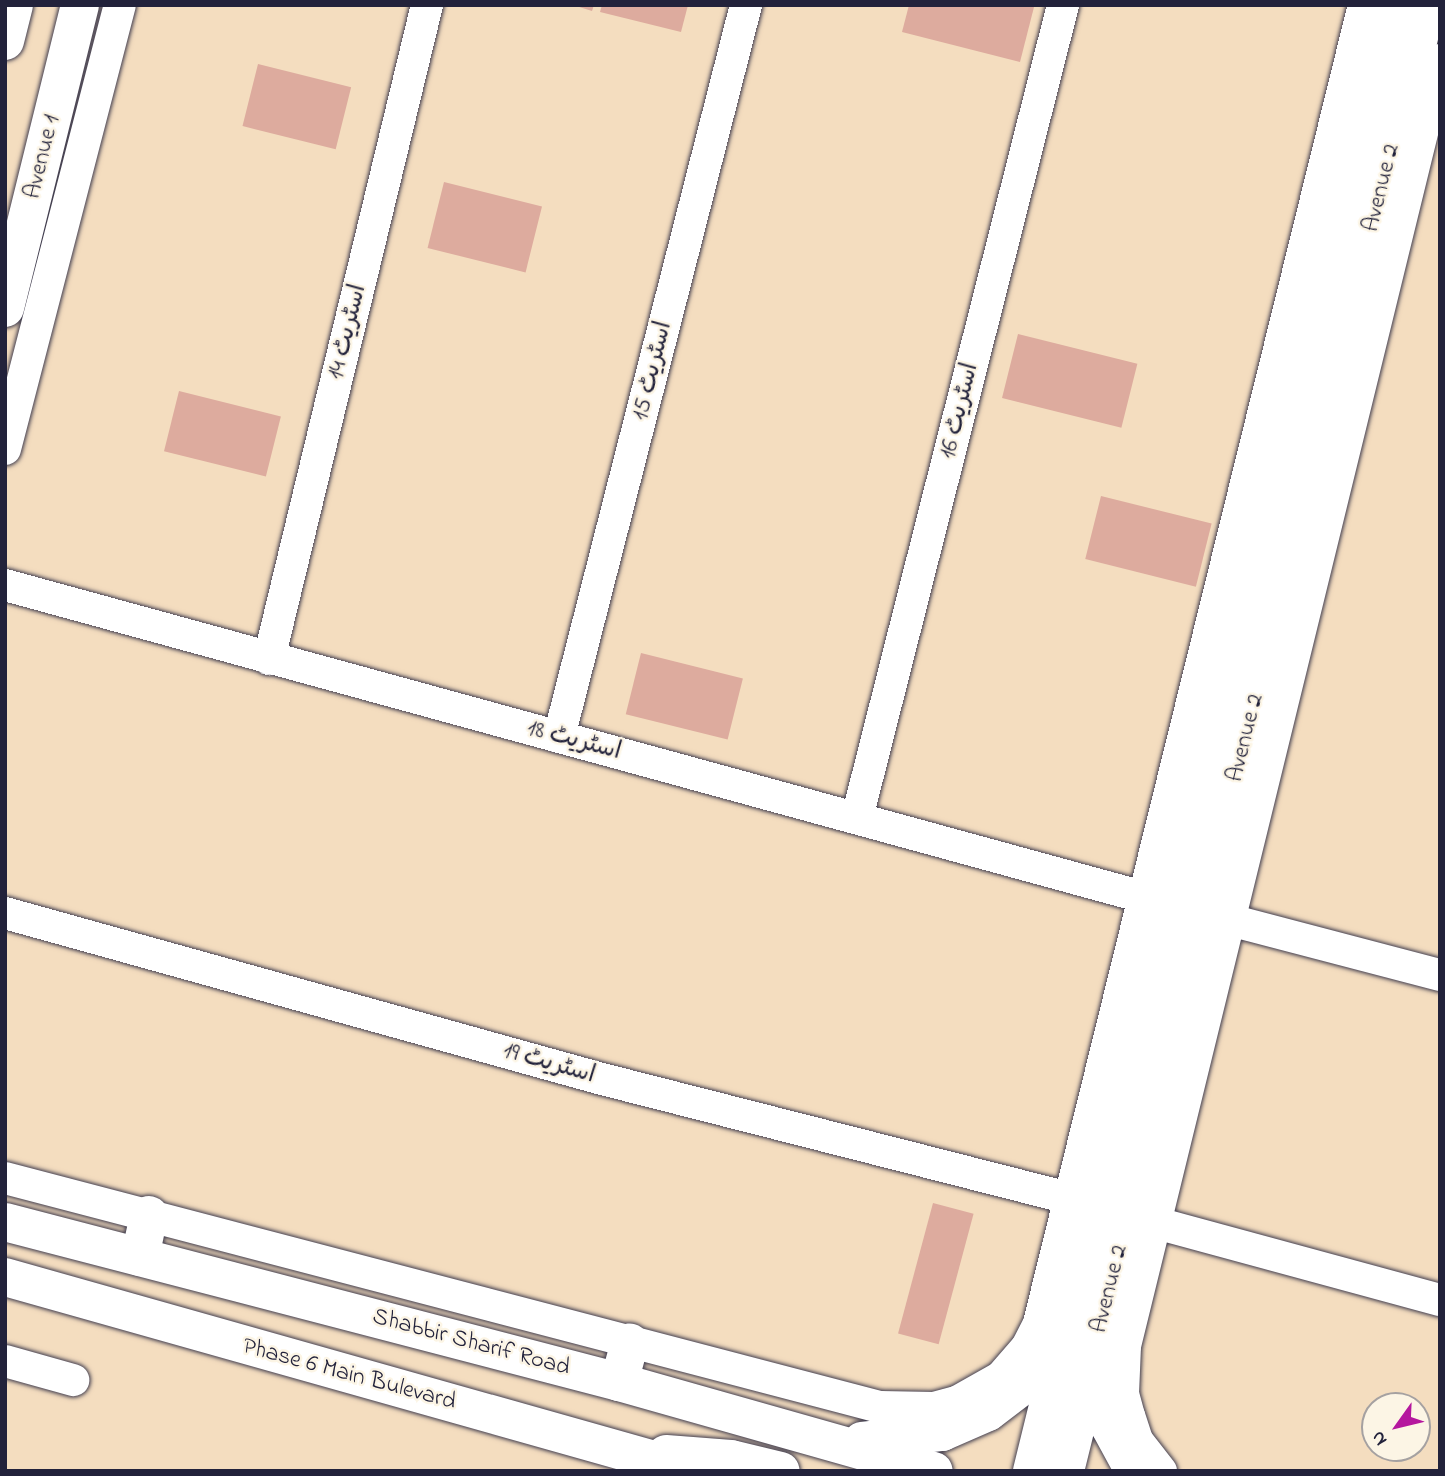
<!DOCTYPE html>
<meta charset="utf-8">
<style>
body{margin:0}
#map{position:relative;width:1445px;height:1476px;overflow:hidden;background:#f4ddbf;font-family:"Indie Flower","Playpen Sans Arabic",sans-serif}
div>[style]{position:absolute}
.building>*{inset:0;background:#ddab9e;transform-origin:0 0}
.roads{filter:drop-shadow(0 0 2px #423e4f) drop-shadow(0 0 2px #423e4f)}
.minor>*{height:32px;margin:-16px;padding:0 16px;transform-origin:16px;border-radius:16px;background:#fff}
.secondary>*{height:38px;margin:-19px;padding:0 19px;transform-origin:19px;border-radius:19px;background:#fff}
.primary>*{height:38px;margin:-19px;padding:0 19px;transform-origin:19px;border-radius:19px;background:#fff}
span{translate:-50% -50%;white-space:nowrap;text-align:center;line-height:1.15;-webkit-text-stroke:5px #fcf5e5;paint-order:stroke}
.street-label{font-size:24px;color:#22223b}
.frame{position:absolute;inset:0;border:7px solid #22223b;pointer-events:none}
.north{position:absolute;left:1361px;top:1392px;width:70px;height:70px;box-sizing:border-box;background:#fcf5e5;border:2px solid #a5a1a1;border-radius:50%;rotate:236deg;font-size:19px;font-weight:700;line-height:28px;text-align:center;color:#22223b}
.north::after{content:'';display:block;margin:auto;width:24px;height:32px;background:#b5179e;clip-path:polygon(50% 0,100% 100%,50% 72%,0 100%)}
</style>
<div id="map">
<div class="building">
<div style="clip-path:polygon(573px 5px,594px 5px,592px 11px)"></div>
<div style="clip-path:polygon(602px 5px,688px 5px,681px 32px,600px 12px)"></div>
<div style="clip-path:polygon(909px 5px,1029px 5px,1034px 7px,1020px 62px,902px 32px)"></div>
<div style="left:258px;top:64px;width:96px;height:64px;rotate:14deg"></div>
<div style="left:444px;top:182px;width:101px;height:68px;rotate:14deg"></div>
<div style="left:1018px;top:334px;width:123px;height:66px;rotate:14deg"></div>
<div style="left:179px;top:391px;width:105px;height:62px;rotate:14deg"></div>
<div style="left:1101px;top:496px;width:114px;height:65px;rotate:14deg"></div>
<div style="left:641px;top:653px;width:105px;height:63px;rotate:14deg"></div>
<div style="left:933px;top:1203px;width:42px;height:135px;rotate:15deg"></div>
</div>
<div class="roads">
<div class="minor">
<div style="left:5px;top:449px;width:459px;rotate:-75.5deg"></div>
<div style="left:5px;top:585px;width:1180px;rotate:15.33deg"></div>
<div style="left:269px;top:659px;width:673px;rotate:-76.42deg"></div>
<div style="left:559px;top:737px;width:756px;rotate:-75.67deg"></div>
<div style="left:857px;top:818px;width:839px;rotate:-75.78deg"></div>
<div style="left:5px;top:913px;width:620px;rotate:15.54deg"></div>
<div style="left:602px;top:1079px;width:502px;rotate:14.31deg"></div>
<div style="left:1230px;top:920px;width:217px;rotate:14.7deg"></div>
<div style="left:5px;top:1178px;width:904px;rotate:14.67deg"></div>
<div style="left:880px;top:1407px;width:54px;rotate:1.1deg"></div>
<div style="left:934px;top:1408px;width:24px;rotate:-15deg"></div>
<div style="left:957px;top:1402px;width:51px;rotate:-29.6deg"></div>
<div style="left:1001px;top:1377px;width:40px;rotate:-49deg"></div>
<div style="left:1027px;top:1347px;width:27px;rotate:-63deg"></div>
<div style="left:1039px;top:1323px;width:1357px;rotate:-76.15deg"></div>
<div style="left:1134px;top:1217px;width:317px;rotate:15.2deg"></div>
<div style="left:5px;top:1361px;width:71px;rotate:15.6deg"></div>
<div style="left:1161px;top:1471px;width:39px;rotate:-128deg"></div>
<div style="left:1137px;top:1440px;width:25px;rotate:-108deg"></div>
<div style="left:1129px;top:1416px;width:23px;rotate:-105deg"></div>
<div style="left:1123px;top:1394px;width:48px;rotate:-87.6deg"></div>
<div style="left:1125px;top:1346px;width:1324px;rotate:-76.24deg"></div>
</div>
<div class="secondary">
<div style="left:5px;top:41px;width:37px;rotate:-76deg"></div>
<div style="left:5px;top:308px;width:312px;rotate:-76.1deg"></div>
<div style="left:1032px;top:1471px;width:1510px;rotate:-76.2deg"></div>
<div style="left:1065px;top:1471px;width:1510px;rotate:-76.13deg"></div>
</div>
<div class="primary">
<div style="left:5px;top:1222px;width:635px;rotate:14.61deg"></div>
<div style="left:619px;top:1382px;width:327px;rotate:15.8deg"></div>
<div style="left:140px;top:1257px;width:43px;rotate:-77.9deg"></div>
<div style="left:5px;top:1277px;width:715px;rotate:15.75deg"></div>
<div style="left:1092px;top:1362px;width:67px;rotate:74.5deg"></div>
<div style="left:1110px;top:1427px;width:50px;rotate:61.4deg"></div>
<div style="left:619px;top:1382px;width:41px;rotate:-74.6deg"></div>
<div style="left:862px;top:1441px;width:81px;rotate:-6.4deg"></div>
<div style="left:942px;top:1432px;width:50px;rotate:-23.5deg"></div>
<div style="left:988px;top:1412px;width:43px;rotate:-37.4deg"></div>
<div style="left:1022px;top:1386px;width:64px;rotate:-48.1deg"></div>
<div style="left:666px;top:1454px;width:65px;rotate:4.4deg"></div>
<div style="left:731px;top:1459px;width:51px;rotate:13.5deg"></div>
</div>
</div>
<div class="street-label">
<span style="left:43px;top:157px;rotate:-76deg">Avenue 1</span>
<span style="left:1382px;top:188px;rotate:-76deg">Avenue 2</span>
<span style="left:348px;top:332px;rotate:-76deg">اسٹریٹ 14</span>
<span style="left:653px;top:371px;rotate:-76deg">اسٹریٹ 15</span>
<span style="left:960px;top:411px;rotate:-76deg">اسٹریٹ 16</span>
<span style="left:1246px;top:738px;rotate:-76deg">Avenue 2</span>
<span style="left:574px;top:741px;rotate:15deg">اسٹریٹ 18</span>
<span style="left:549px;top:1064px;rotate:16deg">اسٹریٹ 19</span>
<span style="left:1110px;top:1289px;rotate:-76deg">Avenue 2</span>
<span style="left:471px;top:1343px;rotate:15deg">Shabbir Sharif Road</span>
<span style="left:349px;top:1375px;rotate:15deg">Phase 6 Main Bulevard</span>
</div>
<div class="frame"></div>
<div class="north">N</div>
</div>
